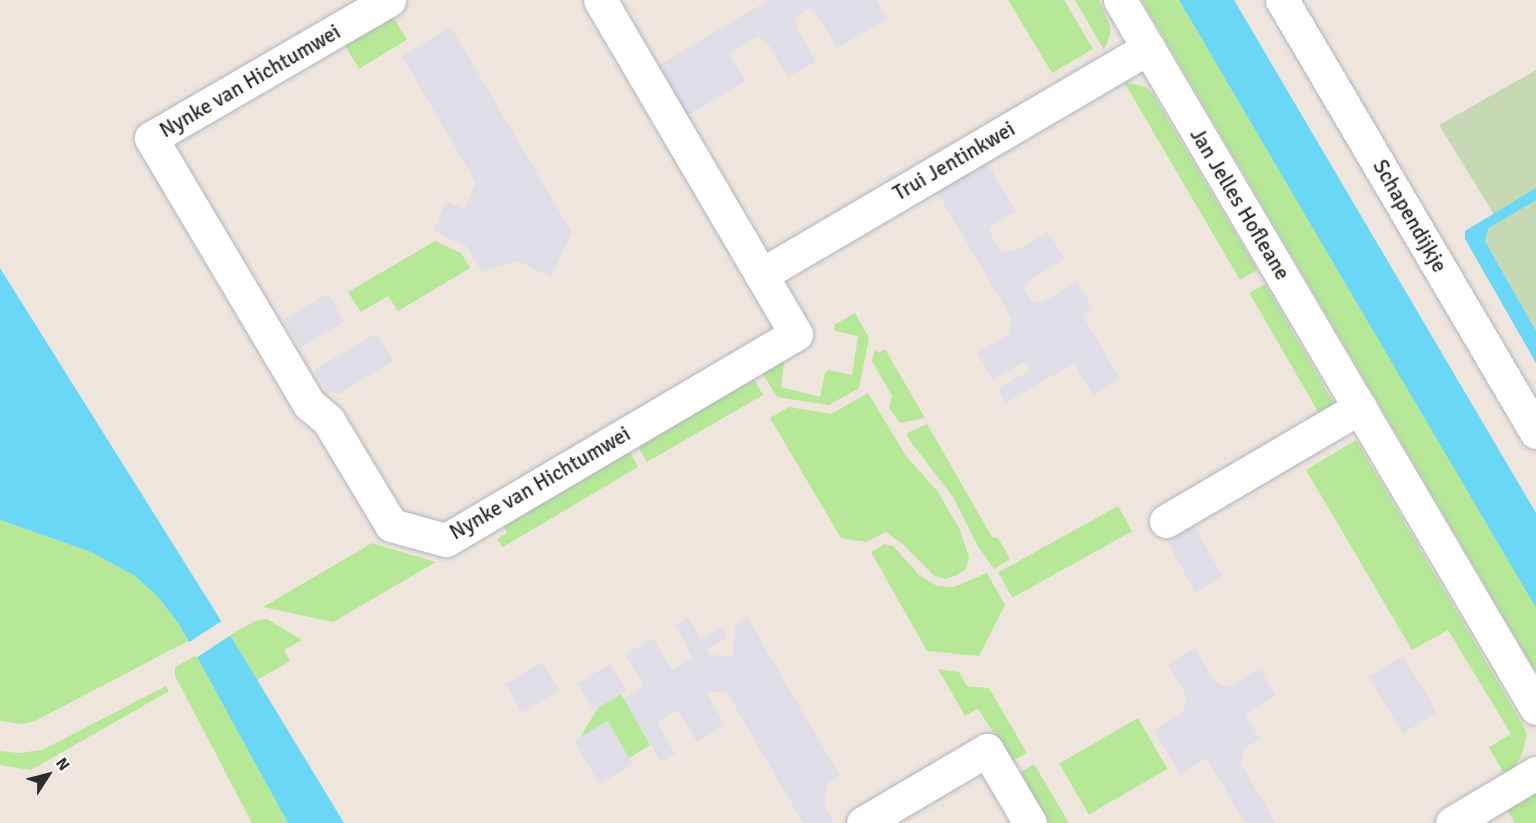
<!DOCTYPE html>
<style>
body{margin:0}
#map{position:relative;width:1536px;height:823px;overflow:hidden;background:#eee6dd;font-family:Signika,sans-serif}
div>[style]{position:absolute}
.industrial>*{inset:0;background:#e0dee6;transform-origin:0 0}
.green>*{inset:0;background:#b6e897;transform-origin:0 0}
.cemetery>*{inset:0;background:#c7d9b3}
.water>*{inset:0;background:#6bd7f6}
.pier>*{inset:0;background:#eee6dd;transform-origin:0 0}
.roads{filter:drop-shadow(0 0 2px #b1b5c0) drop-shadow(0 0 2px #b1b5c0)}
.street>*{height:33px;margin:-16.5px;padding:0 16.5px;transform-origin:16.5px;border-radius:16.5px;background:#fff}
.secondary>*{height:33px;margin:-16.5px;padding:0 16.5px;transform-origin:16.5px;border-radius:16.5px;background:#fff}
span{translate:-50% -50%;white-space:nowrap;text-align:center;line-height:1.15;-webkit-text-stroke:6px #fff;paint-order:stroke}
.street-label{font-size:21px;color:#2c2c2c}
.north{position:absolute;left:18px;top:745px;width:60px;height:60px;-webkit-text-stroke:4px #fff;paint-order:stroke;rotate:54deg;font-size:16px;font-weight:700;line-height:24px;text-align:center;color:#2c2c2c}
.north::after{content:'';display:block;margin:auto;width:21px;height:27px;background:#2c2c2c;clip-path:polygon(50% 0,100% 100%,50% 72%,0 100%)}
</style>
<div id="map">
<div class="industrial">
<div style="clip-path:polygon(769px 0,876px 0,887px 19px,837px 48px,818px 16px,809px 8px,795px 17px,797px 29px,816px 61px,788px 77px,769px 45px,758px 36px,729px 53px,745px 81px,684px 118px,654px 68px)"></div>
<div style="clip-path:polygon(451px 27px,572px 233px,551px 277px,517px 261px,482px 272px,466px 246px,433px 231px,446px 201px,464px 209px,476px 183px,402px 56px)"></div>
<div style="clip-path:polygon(985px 159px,1016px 212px,988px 228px,1001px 253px,1017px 250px,1048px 232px,1065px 259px,1030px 279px,1024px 288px,1032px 302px,1043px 302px,1077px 281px,1093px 309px,1083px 316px,1120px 379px,1093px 395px,1074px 363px,1006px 403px,998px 389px,1030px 370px,1025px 361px,993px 380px,977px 353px,1009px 334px,1012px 319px,935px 189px)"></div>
<div style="left:328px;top:294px;width:32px;height:51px;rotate:60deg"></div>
<div style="clip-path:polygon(377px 333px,393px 361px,338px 394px,327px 391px,314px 370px)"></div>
<div style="left:1192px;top:522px;width:63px;height:31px;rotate:61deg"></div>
<div style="clip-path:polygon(688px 617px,701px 639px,721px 627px,727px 637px,707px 650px,711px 655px,733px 656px,735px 624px,747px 617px,840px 776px,827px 784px,825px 805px,833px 823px,803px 823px,726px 691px,706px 693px,725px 725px,697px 742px,677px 710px,657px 722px,675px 754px,661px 762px,623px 699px,644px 686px,625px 654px,653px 638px,672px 670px,693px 658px,675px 625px)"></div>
<div style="clip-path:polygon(1195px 648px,1214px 681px,1227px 688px,1260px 669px,1276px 696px,1245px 714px,1260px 739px,1243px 749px,1241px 764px,1276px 823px,1245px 823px,1207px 758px,1180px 774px,1154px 730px,1182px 713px,1187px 697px,1168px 664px)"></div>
<div style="left:1403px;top:656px;width:66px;height:40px;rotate:59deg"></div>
<div style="left:542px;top:662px;width:33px;height:43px;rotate:59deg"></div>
<div style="left:610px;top:664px;width:31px;height:38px;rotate:59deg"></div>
<div style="left:608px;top:721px;width:50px;height:39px;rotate:60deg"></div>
</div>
<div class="green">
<div style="clip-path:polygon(1008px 0,1064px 0,1093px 49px,1052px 73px)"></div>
<div style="clip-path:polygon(1075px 0,1099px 0,1110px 26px,1110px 36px,1104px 50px)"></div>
<div style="clip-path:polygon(1142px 0,1179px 0,1338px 269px,1536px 608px,1536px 672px)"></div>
<div style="left:392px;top:15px;width:29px;height:56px;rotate:59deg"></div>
<div style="clip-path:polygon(1124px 82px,1146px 87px,1152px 93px,1257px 270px,1240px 280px)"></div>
<div style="clip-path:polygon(435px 241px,461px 253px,470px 268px,398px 311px,388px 296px,361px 312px,348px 292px)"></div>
<div style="left:1265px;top:284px;width:138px;height:18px;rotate:60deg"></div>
<div style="clip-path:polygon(855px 313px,869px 338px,859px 388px,829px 405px,777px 397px,761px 371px,779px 362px,784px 363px,781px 387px,820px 397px,825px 373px,829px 370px,852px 375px,858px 336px,835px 331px,834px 325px)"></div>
<div style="clip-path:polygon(875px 349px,878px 353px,885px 349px,925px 418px,900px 423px,889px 408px,892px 396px,872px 361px)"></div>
<div style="left:752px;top:376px;width:22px;height:134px;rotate:60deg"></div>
<div style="clip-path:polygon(868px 393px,906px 456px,938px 492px,960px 530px,969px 557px,966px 569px,957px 575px,945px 579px,933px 575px,904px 545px,886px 532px,866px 542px,841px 538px,770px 418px,789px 407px,831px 414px)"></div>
<div style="clip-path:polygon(927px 424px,992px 537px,998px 538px,1010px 559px,994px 569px,977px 545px,953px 497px,908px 438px,907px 433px)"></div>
<div style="clip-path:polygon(1356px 440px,1523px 725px,1527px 735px,1522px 754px,1514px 768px,1504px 774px,1489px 747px,1511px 734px,1448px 630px,1412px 650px,1306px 470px)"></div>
<div style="clip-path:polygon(628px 449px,638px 467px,503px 547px,497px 539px,507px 533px,502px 523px)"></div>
<div style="left:1118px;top:506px;width:29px;height:137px;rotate:61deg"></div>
<div style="clip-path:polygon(0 520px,91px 552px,135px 576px,157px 596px,179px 624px,188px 641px,35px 721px,22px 724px,0 721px)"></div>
<div style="clip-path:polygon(372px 543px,436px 562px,333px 622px,263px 607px)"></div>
<div style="clip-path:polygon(885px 544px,893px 546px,919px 575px,937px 586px,954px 587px,987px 573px,1005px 605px,979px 656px,927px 651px,871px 552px)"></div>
<div style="clip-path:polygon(267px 619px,302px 640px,284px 650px,290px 661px,257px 680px,230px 635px,255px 621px)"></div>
<div style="clip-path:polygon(197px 655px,288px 823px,252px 823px,175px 676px,175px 667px)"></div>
<div style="clip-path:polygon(938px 669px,959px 672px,967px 686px,989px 688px,1027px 753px,1012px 761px,978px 709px,965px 716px)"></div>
<div style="clip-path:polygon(166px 686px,169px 691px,31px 770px,0 765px,0 751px,19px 753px,42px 750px)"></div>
<div style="clip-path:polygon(621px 694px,650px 745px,629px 758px,608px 721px,580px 737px,598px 708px)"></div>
<div style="left:1138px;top:718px;width:59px;height:91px;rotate:60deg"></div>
<div style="clip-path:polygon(1034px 764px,1069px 823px,1048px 823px,1019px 773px)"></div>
<div style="clip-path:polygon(1536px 793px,1536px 823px,1515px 823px,1506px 808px,1529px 794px)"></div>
</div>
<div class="cemetery">
<div style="clip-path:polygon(1536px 70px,1536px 331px,1485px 241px,1489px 228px,1498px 221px,1439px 125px)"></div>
</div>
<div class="water">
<div style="clip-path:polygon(1179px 0,1234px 0,1536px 513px,1536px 608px)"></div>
<div style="clip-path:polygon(1536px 188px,1536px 200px,1489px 228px,1485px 241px,1536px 331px,1536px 363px,1465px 239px,1465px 231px)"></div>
<div style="clip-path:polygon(0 268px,230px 635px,344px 823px,288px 823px,179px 624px,157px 596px,135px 576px,91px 552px,0 520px)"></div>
</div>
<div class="pier">
<div style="left:223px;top:620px;width:17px;height:43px;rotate:57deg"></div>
</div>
<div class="roads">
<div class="street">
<div style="left:389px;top:0;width:275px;rotate:149.9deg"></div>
<div style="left:151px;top:138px;width:309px;rotate:59.3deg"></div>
<div style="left:309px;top:404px;width:25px;rotate:40deg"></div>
<div style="left:328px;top:420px;width:122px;rotate:59deg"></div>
<div style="left:391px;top:525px;width:57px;rotate:15.3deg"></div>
<div style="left:446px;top:540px;width:406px;rotate:-30.5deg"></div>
<div style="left:796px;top:334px;width:387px;rotate:-120.4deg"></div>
<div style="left:1282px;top:0;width:501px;rotate:59.55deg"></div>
<div style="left:761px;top:275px;width:449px;rotate:-30.4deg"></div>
<div style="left:1166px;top:521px;width:225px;rotate:-30.4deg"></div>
<div style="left:863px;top:823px;width:144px;rotate:-30.5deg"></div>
<div style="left:987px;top:750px;width:85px;rotate:59.5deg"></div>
<div style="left:1452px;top:823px;width:98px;rotate:-30.8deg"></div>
</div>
<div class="secondary">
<div style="left:1120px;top:0;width:821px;rotate:59.56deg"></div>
</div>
</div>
<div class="street-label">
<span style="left:250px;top:81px;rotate:-30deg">Nynke van Hichtumwei</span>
<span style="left:954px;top:161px;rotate:-30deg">Trui Jentinkwei</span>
<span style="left:1240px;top:204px;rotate:59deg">Jan Jelles Hofleane</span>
<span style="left:1410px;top:216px;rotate:60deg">Schapendijkje</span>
<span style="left:540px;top:483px;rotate:-30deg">Nynke van Hichtumwei</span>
</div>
<div class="north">N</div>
</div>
